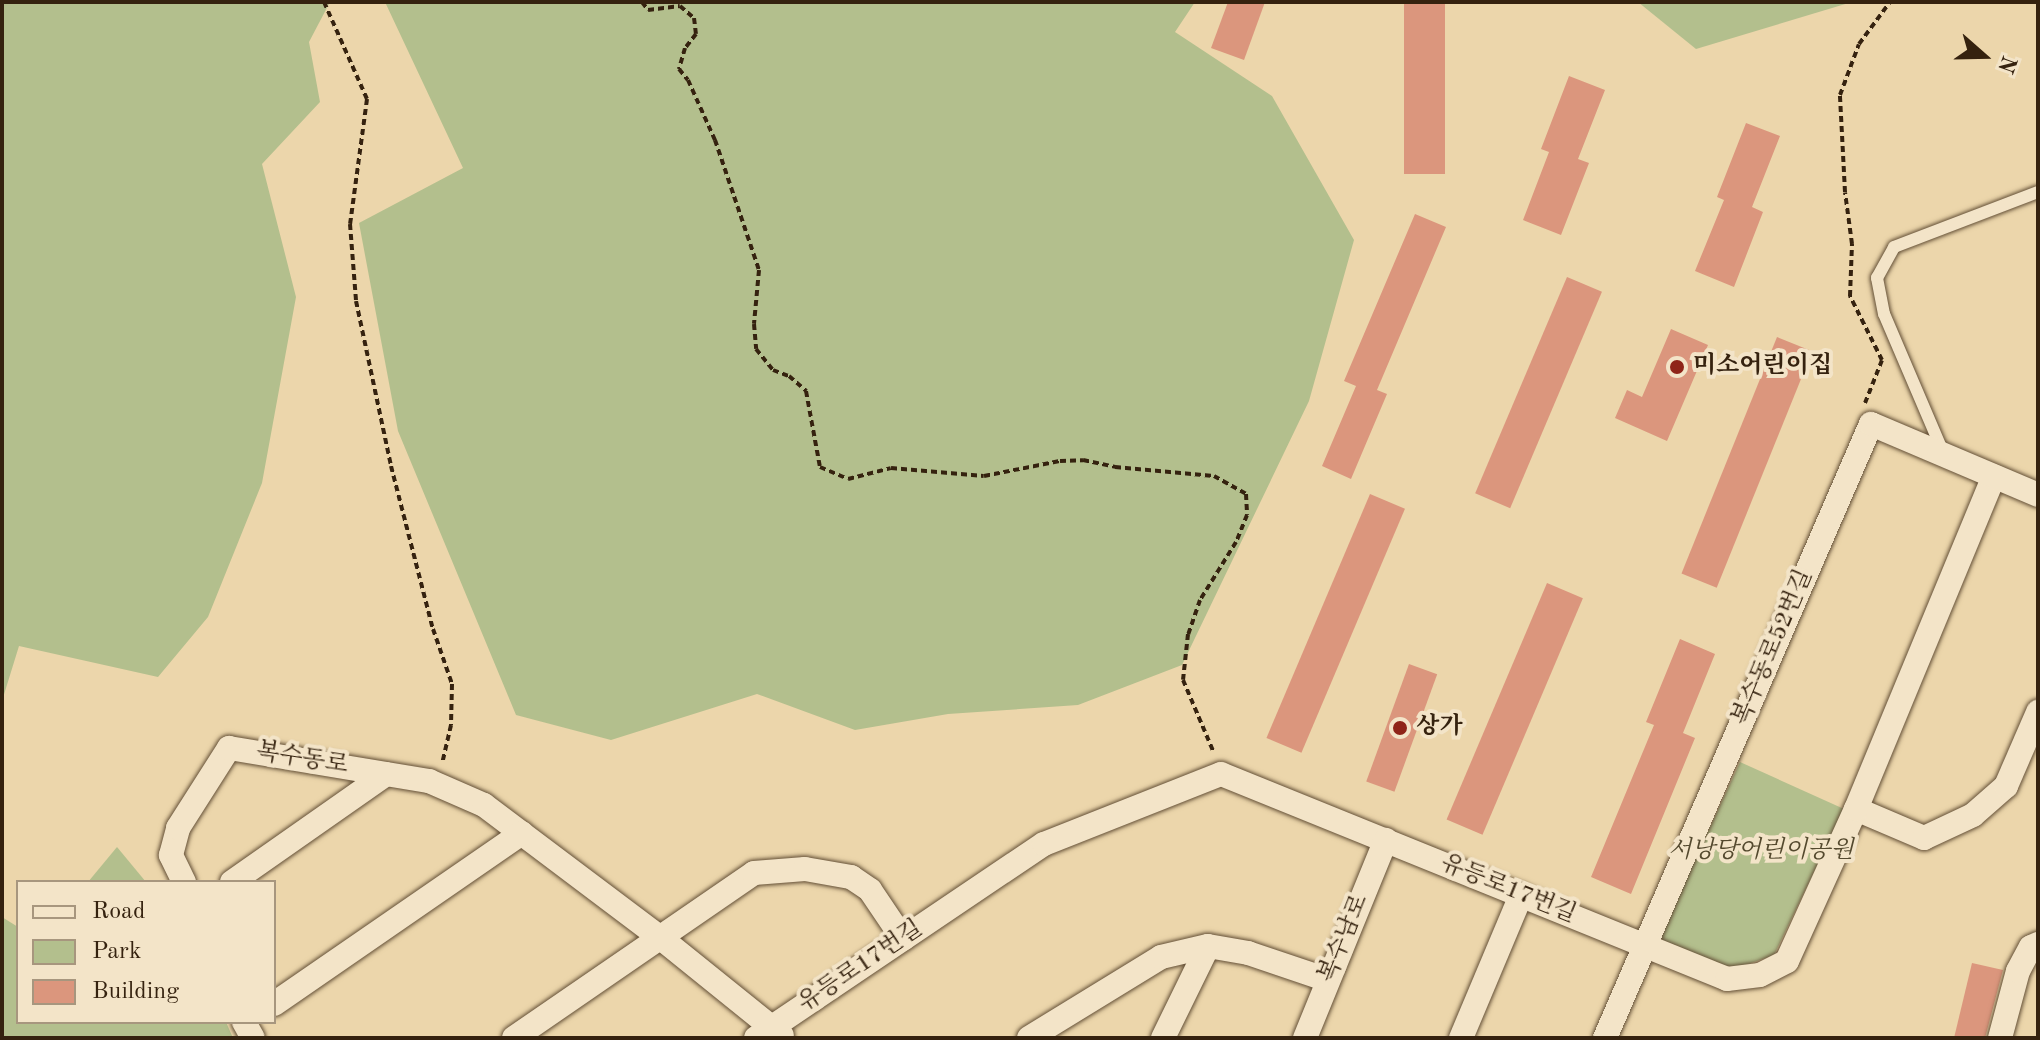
<!DOCTYPE html>
<meta charset="utf-8">
<style>
body{margin:0}
#map{position:relative;width:2040px;height:1040px;overflow:hidden;background:#ecd6ab;font-family:"Old Standard TT","Noto Serif KR",serif}
div>[style]{position:absolute}
.green>*{inset:0;background:#b3bf8d}
.building>*{inset:0;background:#db967d;transform-origin:0 0}
.path>*{height:4px;margin-top:-2px;transform-origin:0;background:repeating-linear-gradient(90deg,#35220f 0 6px,transparent 0 10px)}
.roads{filter:drop-shadow(0 0 2px #634f36) drop-shadow(0 0 2px #634f36)}
.service>*{height:12px;margin:-6px;padding:0 6px;transform-origin:6px;border-radius:6px;background:#f3e4c8}
.minor>*{height:24px;margin:-12px;padding:0 12px;transform-origin:12px;border-radius:12px;background:#f3e4c8}
.dots>*{width:22px;height:22px;translate:-50% -50%;box-sizing:border-box;border:4px solid #f3e4c8;border-radius:50%}
span{translate:-50% -50%;white-space:nowrap;text-align:center;line-height:1.15;-webkit-text-stroke:8px #f3e4c8;paint-order:stroke}
.poi-label{font-size:24px;color:#35220f;font-weight:700}
.left{translate:0 -50%;text-align:left}
.street-label{font-size:24px;color:#35220f}
.park-label{font-size:24px;color:#54492e;font-style:italic}
.frame{position:absolute;inset:0;border:4px solid #35220f;pointer-events:none}
.legend{position:absolute;left:16px;top:880px;width:260px;height:144px;box-sizing:border-box;background:#f3e4c8;border:2px solid #a7967e;margin:0;padding:10px 14px;list-style:none;font-size:24px;color:#35220f}
.legend li{display:flex;align-items:center;gap:16px;height:40px}
.legend b{width:40px;border:2px solid #a7967e}
.north{position:absolute;left:1944px;top:16px;width:80px;height:80px;-webkit-text-stroke:6px #f3e4c8;paint-order:stroke;rotate:110deg;font-size:22px;font-weight:700;line-height:32px;text-align:center;color:#35220f}
.north::after{content:'';display:block;margin:auto;width:28px;height:36px;background:#35220f;clip-path:polygon(50% 0,100% 100%,50% 72%,0 100%)}
</style>
<div id="map">
<div class="green">
<div style="clip-path:polygon(2px 2px,330px 2px,309px 42px,320px 102px,262px 164px,296px 297px,262px 483px,208px 617px,158px 677px,19px 646px,2px 701px)"></div>
<div style="clip-path:polygon(385px 2px,1195px 2px,1175px 32px,1272px 96px,1354px 240px,1309px 401px,1182px 665px,1078px 705px,948px 714px,855px 730px,757px 694px,611px 740px,516px 715px,398px 431px,359px 223px,463px 168px)"></div>
<div style="clip-path:polygon(1638px 2px,1852px 2px,1696px 49px)"></div>
<div style="clip-path:polygon(1740px 762px,1844px 809px,1774px 955px,1728px 971px,1656px 945px)"></div>
<div style="clip-path:polygon(117px 847px,146px 882px,88px 882px)"></div>
<div style="clip-path:polygon(2px 917px,18px 927px,18px 1022px,226px 1022px,233px 1038px,2px 1038px)"></div>
</div>
<div class="building">
<div style="clip-path:polygon(1228px 2px,1265px 2px,1244px 60px,1211px 48px)"></div>
<div style="left:1404px;top:2px;width:41px;height:172px"></div>
<div style="clip-path:polygon(1569px 76px,1605px 90px,1578px 159px,1589px 163px,1561px 235px,1523px 220px,1549px 152px,1541px 149px)"></div>
<div style="clip-path:polygon(1746px 123px,1780px 136px,1752px 207px,1763px 212px,1734px 287px,1695px 271px,1724px 200px,1717px 197px)"></div>
<div style="clip-path:polygon(1415px 214px,1446px 227px,1377px 390px,1387px 394px,1351px 479px,1322px 466px,1356px 386px,1344px 381px)"></div>
<div style="left:1567px;top:277px;width:38px;height:235px;rotate:23deg"></div>
<div style="clip-path:polygon(1671px 329px,1708px 345px,1667px 441px,1615px 418px,1627px 390px,1642px 397px)"></div>
<div style="left:1777px;top:337px;width:38px;height:255px;rotate:22deg"></div>
<div style="left:1370px;top:494px;width:38px;height:265px;rotate:23deg"></div>
<div style="left:1547px;top:583px;width:39px;height:257px;rotate:23deg"></div>
<div style="clip-path:polygon(1680px 639px,1715px 654px,1683px 733px,1695px 738px,1631px 894px,1591px 877px,1654px 725px,1646px 722px)"></div>
<div style="left:1409px;top:664px;width:30px;height:125px;rotate:20deg"></div>
<div style="clip-path:polygon(1972px 963px,2003px 970px,1985px 1038px,1954px 1038px)"></div>
</div>
<div class="path">
<div style="left:324px;top:2px;width:106px;rotate:66.1deg"></div>
<div style="left:367px;top:99px;width:126px;rotate:97.7deg"></div>
<div style="left:350px;top:224px;width:77px;rotate:85.5deg"></div>
<div style="left:356px;top:301px;width:169px;rotate:78deg"></div>
<div style="left:391px;top:466px;width:168px;rotate:75.6deg"></div>
<div style="left:433px;top:629px;width:58px;rotate:70.9deg"></div>
<div style="left:452px;top:684px;width:41px;rotate:91.4deg"></div>
<div style="left:451px;top:725px;width:39px;rotate:103deg"></div>
<div style="left:642px;top:2px;width:10px;rotate:53deg"></div>
<div style="left:648px;top:10px;width:32px;rotate:-7deg"></div>
<div style="left:680px;top:6px;width:18px;rotate:41deg"></div>
<div style="left:694px;top:18px;width:16px;rotate:83deg"></div>
<div style="left:696px;top:34px;width:18px;rotate:128deg"></div>
<div style="left:685px;top:48px;width:22px;rotate:106deg"></div>
<div style="left:679px;top:69px;width:14px;rotate:51deg"></div>
<div style="left:688px;top:80px;width:66px;rotate:65.8deg"></div>
<div style="left:715px;top:140px;width:137px;rotate:71.3deg"></div>
<div style="left:759px;top:270px;width:54px;rotate:95.3deg"></div>
<div style="left:754px;top:324px;width:25px;rotate:85deg"></div>
<div style="left:756px;top:349px;width:27px;rotate:51deg"></div>
<div style="left:773px;top:370px;width:17px;rotate:21deg"></div>
<div style="left:789px;top:376px;width:23px;rotate:41deg"></div>
<div style="left:806px;top:391px;width:77px;rotate:79.6deg"></div>
<div style="left:820px;top:467px;width:30px;rotate:23deg"></div>
<div style="left:848px;top:479px;width:44px;rotate:-14.3deg"></div>
<div style="left:891px;top:468px;width:93px;rotate:4.9deg"></div>
<div style="left:984px;top:476px;width:77px;rotate:-11.2deg"></div>
<div style="left:1060px;top:461px;width:23px;rotate:-2deg"></div>
<div style="left:1083px;top:460px;width:33px;rotate:12deg"></div>
<div style="left:1115px;top:467px;width:99px;rotate:5.2deg"></div>
<div style="left:1214px;top:476px;width:37px;rotate:29deg"></div>
<div style="left:1246px;top:494px;width:21px;rotate:87deg"></div>
<div style="left:1247px;top:515px;width:29px;rotate:112deg"></div>
<div style="left:1236px;top:542px;width:68px;rotate:121.8deg"></div>
<div style="left:1200px;top:600px;width:36px;rotate:109deg"></div>
<div style="left:1188px;top:634px;width:46px;rotate:96.2deg"></div>
<div style="left:1183px;top:680px;width:79px;rotate:67deg"></div>
<div style="left:1865px;top:403px;width:46px;rotate:-68.4deg"></div>
<div style="left:1882px;top:360px;width:72px;rotate:-116.6deg"></div>
<div style="left:1850px;top:296px;width:52px;rotate:-87.8deg"></div>
<div style="left:1852px;top:244px;width:52px;rotate:-97.7deg"></div>
<div style="left:1845px;top:192px;width:97px;rotate:-93deg"></div>
<div style="left:1840px;top:95px;width:54px;rotate:-69.6deg"></div>
<div style="left:1859px;top:44px;width:52px;rotate:-53.6deg"></div>
</div>
<div class="roads">
<div class="service">
<div style="left:1943px;top:452px;width:150px;rotate:-113.1deg"></div>
<div style="left:1884px;top:314px;width:37px;rotate:-101deg"></div>
<div style="left:1877px;top:278px;width:35px;rotate:-61deg"></div>
<div style="left:1894px;top:247px;width:154px;rotate:-20.9deg"></div>
</div>
<div class="minor">
<div style="left:1856px;top:809px;width:74px;rotate:23.1deg"></div>
<div style="left:1924px;top:838px;width:54px;rotate:-25.1deg"></div>
<div style="left:1973px;top:815px;width:44px;rotate:-41.3deg"></div>
<div style="left:2006px;top:786px;width:81px;rotate:-66.6deg"></div>
<div style="left:184px;top:882px;width:30px;rotate:-116deg"></div>
<div style="left:171px;top:855px;width:28px;rotate:-75deg"></div>
<div style="left:178px;top:828px;width:95px;rotate:-57.5deg"></div>
<div style="left:229px;top:748px;width:203px;rotate:9.4deg"></div>
<div style="left:429px;top:781px;width:60px;rotate:23.6deg"></div>
<div style="left:484px;top:805px;width:223px;rotate:37deg"></div>
<div style="left:662px;top:939px;width:154px;rotate:38.9deg"></div>
<div style="left:232px;top:882px;width:188px;rotate:-35deg"></div>
<div style="left:274px;top:1004px;width:301px;rotate:-34.6deg"></div>
<div style="left:244px;top:1022px;width:18px;rotate:61deg"></div>
<div style="left:514px;top:1038px;width:291px;rotate:-34.5deg"></div>
<div style="left:754px;top:873px;width:51px;rotate:-4.5deg"></div>
<div style="left:805px;top:869px;width:47px;rotate:9.9deg"></div>
<div style="left:851px;top:877px;width:23px;rotate:34deg"></div>
<div style="left:870px;top:890px;width:59px;rotate:56deg"></div>
<div style="left:756px;top:1038px;width:347px;rotate:-34deg"></div>
<div style="left:1044px;top:844px;width:190px;rotate:-21.6deg"></div>
<div style="left:1221px;top:774px;width:546px;rotate:22.05deg"></div>
<div style="left:1727px;top:979px;width:33px;rotate:-7deg"></div>
<div style="left:1760px;top:975px;width:30px;rotate:-27deg"></div>
<div style="left:1787px;top:961px;width:167px;rotate:-65.6deg"></div>
<div style="left:1856px;top:809px;width:360px;rotate:-67.5deg"></div>
<div style="left:1029px;top:1038px;width:155px;rotate:-31.5deg"></div>
<div style="left:1161px;top:957px;width:48px;rotate:-13.2deg"></div>
<div style="left:1208px;top:946px;width:41px;rotate:9.9deg"></div>
<div style="left:1248px;top:953px;width:84px;rotate:18.6deg"></div>
<div style="left:1163px;top:1038px;width:102px;rotate:-63.9deg"></div>
<div style="left:1305px;top:1038px;width:214px;rotate:-67.8deg"></div>
<div style="left:1461px;top:1038px;width:155px;rotate:-67.2deg"></div>
<div style="left:1605px;top:1038px;width:669px;rotate:-66.58deg"></div>
<div style="left:1871px;top:424px;width:181px;rotate:23deg"></div>
<div style="left:2000px;top:1038px;width:69px;rotate:-75deg"></div>
<div style="left:2018px;top:971px;width:27px;rotate:-62deg"></div>
<div style="left:2031px;top:947px;width:8px;rotate:-23deg"></div>
</div>
</div>
<div class="dots">
<div style="left:1677px;top:367px;background:#8f2418"></div>
<div style="left:1400px;top:728px;background:#8f2418"></div>
</div>
<div class="poi-label">
<span class="left" style="left:1693px;top:367px">미소어린이집</span>
<span class="left" style="left:1416px;top:728px">상가</span>
</div>
<div class="street-label">
<span style="left:1774px;top:648px;rotate:-67deg">복수동로52번길</span>
<span style="left:302px;top:760px;rotate:9deg">복수동로</span>
<span style="left:1508px;top:890px;rotate:22deg">유등로17번길</span>
<span style="left:1345px;top:939px;rotate:-68deg">복수남로</span>
<span style="left:861px;top:967px;rotate:-34deg">유등로17번길</span>
</div>
<div class="park-label">
<span style="left:1761px;top:852px">서낭당어린이공원</span>
</div>
<div class="frame"></div>
<ul class="legend">
<li><b style="height:10px;background:#f3e4c8"></b>Road</li>
<li><b style="height:22px;background:#b3bf8d"></b>Park</li>
<li><b style="height:22px;background:#db967d"></b>Building</li>
</ul>
<div class="north">N</div>
</div>
